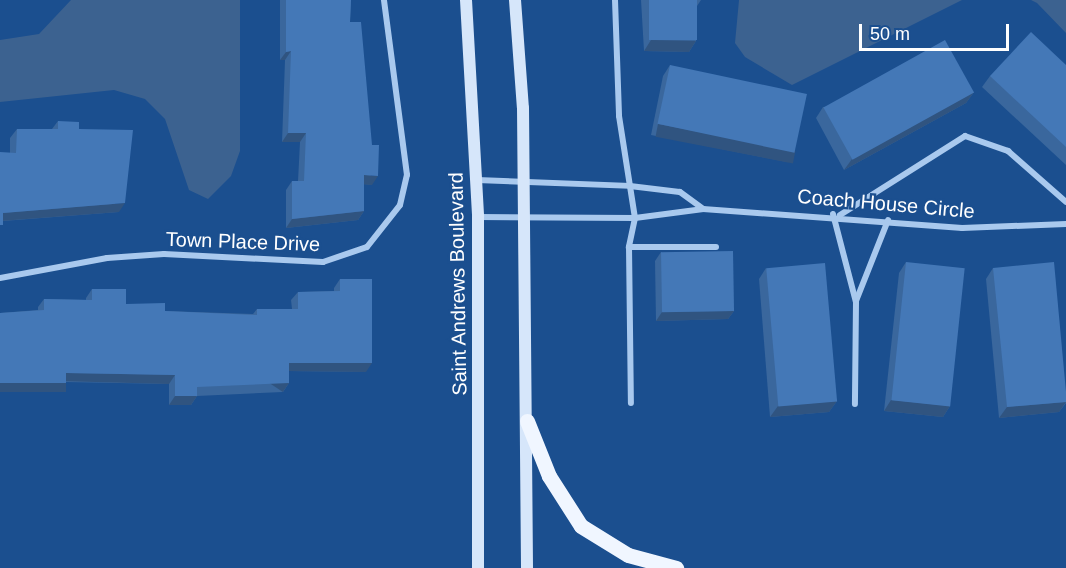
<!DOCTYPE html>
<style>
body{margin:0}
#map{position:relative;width:1066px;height:568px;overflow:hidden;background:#1b4f8f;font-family:Helvetica,sans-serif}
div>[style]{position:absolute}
.water>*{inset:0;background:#3c6290}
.street>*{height:6px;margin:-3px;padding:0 3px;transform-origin:3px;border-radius:3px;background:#a9c9ee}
.secondary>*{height:12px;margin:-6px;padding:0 6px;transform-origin:6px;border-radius:6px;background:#d6e6fa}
.primary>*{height:15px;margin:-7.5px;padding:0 7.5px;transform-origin:7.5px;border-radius:7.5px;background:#f0f6ff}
.wall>*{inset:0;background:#3a679d}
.shaded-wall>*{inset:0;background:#305480;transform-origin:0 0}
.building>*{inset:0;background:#4478b7;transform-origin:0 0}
span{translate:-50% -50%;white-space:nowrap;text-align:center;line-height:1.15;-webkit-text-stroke:4.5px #1b4f8f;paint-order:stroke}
.street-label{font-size:20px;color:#fff}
.scale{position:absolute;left:859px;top:24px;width:150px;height:27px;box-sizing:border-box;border:3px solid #fff;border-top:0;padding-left:8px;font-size:18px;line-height:21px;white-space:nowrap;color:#fff;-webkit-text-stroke:4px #1b4f8f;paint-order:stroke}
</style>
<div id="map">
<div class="water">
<div style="clip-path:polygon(71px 0,240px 0,240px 151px,231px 176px,208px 199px,189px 190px,165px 119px,145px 99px,114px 90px,0 102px,0 40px,39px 34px)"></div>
<div style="clip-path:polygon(739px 0,962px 0,792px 85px,745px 57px,735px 43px)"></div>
<div style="clip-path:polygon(1031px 0,1066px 0,1066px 33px,1037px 3px)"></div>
</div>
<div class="street">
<div style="left:615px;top:0;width:116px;rotate:88deg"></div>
<div style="left:619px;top:116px;width:103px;rotate:81.1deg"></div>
<div style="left:635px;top:218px;width:30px;rotate:102deg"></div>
<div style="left:629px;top:247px;width:156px;rotate:89.3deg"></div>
<div style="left:477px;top:180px;width:153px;rotate:2.2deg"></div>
<div style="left:630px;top:186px;width:50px;rotate:6.8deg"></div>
<div style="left:680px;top:192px;width:27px;rotate:36deg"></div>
<div style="left:833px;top:214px;width:91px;rotate:75.4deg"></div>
<div style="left:856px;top:302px;width:102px;rotate:90.6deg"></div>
<div style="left:840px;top:215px;width:148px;rotate:-32.3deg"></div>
<div style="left:965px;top:136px;width:46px;rotate:19.2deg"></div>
<div style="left:1008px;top:151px;width:77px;rotate:41.3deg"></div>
<div style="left:478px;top:217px;width:157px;rotate:0.4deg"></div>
<div style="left:635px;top:218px;width:69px;rotate:-7.5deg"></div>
<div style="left:703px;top:209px;width:260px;rotate:4.2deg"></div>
<div style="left:962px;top:228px;width:104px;rotate:-2.2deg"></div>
<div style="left:629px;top:247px;width:87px"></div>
<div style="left:0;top:278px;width:109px;rotate:-10.6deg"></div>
<div style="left:107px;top:258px;width:57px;rotate:-4deg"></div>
<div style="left:164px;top:254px;width:159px;rotate:2.9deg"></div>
<div style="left:323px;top:262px;width:46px;rotate:-18.8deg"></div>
<div style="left:367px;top:247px;width:53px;rotate:-51.8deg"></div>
<div style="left:400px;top:205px;width:31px;rotate:-77deg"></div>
<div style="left:407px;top:175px;width:177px;rotate:-97.5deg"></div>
<div style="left:856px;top:301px;width:87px;rotate:-68.4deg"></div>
</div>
<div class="secondary">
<div style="left:466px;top:0;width:217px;rotate:86.8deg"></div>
<div style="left:478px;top:217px;width:351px;rotate:90deg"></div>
<div style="left:515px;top:0;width:108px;rotate:85.8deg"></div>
<div style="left:523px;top:108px;width:460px;rotate:89.5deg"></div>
</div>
<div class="primary">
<div style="left:527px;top:421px;width:59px;rotate:68.2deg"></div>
<div style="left:549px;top:476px;width:59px;rotate:57.4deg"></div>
<div style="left:581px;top:526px;width:55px;rotate:31.7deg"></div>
<div style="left:628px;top:555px;width:50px;rotate:15.2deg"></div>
</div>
<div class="wall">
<div style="clip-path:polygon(280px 0,351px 0,350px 22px,372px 185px,364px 184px,364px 211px,358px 220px,286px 228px,286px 190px,292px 181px,298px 181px,300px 142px,282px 142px,285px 60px,280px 60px)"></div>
<div style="clip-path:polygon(641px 0,701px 0,697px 6px,696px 41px,689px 52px,644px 51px)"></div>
<div style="clip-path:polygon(670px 65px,795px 151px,787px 162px,651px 135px,663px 76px)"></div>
<div style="clip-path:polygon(1066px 65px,1066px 165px,982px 87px,990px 76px)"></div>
<div style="clip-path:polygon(974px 92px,966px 103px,844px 170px,816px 118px,823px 107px)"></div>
<div style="clip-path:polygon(58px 121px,79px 129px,119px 212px,3px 221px,10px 152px,10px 138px,17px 129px,52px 129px)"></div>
<div style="clip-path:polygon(661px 252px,734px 311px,728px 319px,656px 321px,655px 261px)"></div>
<div style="clip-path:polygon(906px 262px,950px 406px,943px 417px,884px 411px,899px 273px)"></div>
<div style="clip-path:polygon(766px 268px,837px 401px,829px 412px,770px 417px,759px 279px)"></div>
<div style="clip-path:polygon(993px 268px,1066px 392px,1066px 403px,1059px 412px,999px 418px,986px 279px)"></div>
<div style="clip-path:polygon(340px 279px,366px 372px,289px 371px,289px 383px,283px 392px,197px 396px,191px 405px,169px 405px,169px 384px,66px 382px,60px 392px,0 392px,0 313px,38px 310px,38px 307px,44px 299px,86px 300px,86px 298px,92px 289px,126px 304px,165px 311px,253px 314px,257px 309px,292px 309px,291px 300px,298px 292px,334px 291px,334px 288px)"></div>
</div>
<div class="shaded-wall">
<div style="clip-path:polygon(651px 40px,696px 41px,689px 52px,644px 51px)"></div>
<div style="clip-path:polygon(291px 51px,285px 60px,280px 60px,286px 52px)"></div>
<div style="clip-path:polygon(974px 92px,966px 103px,844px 170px,852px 159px)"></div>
<div style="left:658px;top:124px;width:140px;height:13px;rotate:11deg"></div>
<div style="clip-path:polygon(288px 133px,306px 133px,300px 142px,282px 142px)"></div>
<div style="clip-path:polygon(364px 175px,378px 176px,372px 185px,358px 184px)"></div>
<div style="clip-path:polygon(125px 203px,119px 212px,0 221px,3px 213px)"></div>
<div style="clip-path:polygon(364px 211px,358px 220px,286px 228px,292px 219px)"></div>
<div style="clip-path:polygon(734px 311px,728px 319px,656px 321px,662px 312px)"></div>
<div style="clip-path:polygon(289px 363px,372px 363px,366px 372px,283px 371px)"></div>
<div style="clip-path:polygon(66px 373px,175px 375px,169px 384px,60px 381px)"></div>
<div style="left:0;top:383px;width:66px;height:9px"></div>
<div style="left:289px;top:383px;width:11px;height:92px;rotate:124deg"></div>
<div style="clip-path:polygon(175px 396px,197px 396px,191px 405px,169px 405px)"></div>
<div style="clip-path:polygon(891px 400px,950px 406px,943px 417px,884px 411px)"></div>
<div style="clip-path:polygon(837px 401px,829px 412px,770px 417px,778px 406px)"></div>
<div style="clip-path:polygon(1066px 402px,1059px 412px,999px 418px,1007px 407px)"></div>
</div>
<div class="building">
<div style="clip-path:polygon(286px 0,351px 0,350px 22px,361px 22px,372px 145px,379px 145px,378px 176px,364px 175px,364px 211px,292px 219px,292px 181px,304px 181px,306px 133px,288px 133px,291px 51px,286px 52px)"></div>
<div style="left:649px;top:0;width:48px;height:40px"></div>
<div style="clip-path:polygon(1031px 32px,1066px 65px,1066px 147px,990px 76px)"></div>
<div style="left:945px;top:40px;width:60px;height:139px;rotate:61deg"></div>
<div style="left:670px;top:65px;width:140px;height:60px;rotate:12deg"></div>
<div style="clip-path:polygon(58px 121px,79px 122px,79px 129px,133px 130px,125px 203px,3px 213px,3px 225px,0 225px,0 152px,16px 153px,17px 129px,58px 129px)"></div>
<div style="left:733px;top:251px;width:60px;height:72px;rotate:89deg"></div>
<div style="left:906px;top:262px;width:59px;height:139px;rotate:6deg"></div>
<div style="clip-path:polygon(1054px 262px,1066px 392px,1066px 402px,1007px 407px,993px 268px)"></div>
<div style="left:825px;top:263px;width:139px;height:59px;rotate:85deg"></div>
<div style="clip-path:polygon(340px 279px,372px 279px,372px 363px,289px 363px,289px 383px,197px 387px,197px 396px,175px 396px,175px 375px,66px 373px,66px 383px,0 383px,0 313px,44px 310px,44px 299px,92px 300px,92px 289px,126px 289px,126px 304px,165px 303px,165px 311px,257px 315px,257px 309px,298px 309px,298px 292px,340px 291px)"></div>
</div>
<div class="street-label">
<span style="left:886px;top:204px;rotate:5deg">Coach House Circle</span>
<span style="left:243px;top:242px;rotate:2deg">Town Place Drive</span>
<span style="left:458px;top:284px;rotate:-91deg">Saint Andrews Boulevard</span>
</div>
<div class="scale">50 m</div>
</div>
